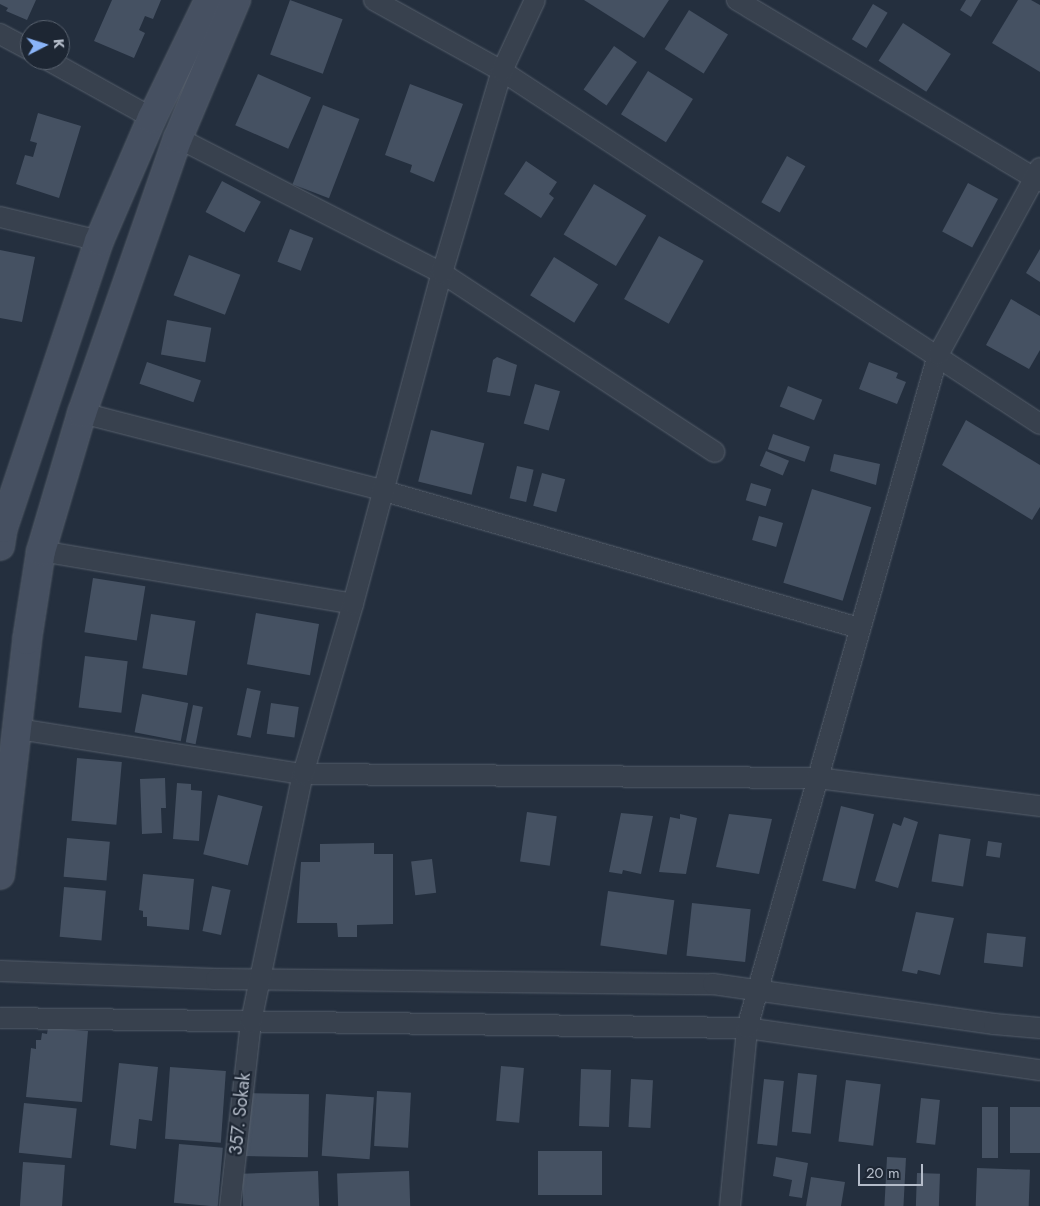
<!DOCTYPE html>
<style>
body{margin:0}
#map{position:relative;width:1040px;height:1206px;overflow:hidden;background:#242f3e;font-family:Jost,sans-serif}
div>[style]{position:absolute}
.building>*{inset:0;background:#455162;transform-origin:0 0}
.roads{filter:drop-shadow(0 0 1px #565f6c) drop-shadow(0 0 1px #565f6c)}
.street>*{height:20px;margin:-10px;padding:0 10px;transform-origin:10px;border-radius:10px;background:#38414e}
.secondary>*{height:28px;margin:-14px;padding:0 14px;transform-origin:14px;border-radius:14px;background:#465061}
span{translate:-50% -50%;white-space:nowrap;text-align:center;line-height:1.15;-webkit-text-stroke:4.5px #1d2633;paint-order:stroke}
.street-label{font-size:18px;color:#b4bcc9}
.north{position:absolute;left:20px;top:20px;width:50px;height:50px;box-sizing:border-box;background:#1d2633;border:1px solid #59626f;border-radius:50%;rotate:85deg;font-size:14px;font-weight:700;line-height:20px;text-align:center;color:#b4bcc9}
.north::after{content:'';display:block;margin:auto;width:18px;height:22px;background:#8ab4f8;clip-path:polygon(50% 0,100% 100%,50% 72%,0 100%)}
.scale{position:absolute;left:858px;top:1164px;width:65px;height:22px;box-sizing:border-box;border:2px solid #b4bcc9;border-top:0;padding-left:6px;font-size:15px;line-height:18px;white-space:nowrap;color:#b4bcc9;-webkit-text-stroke:4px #1d2633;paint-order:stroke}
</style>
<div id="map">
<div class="building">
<div style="clip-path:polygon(0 0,36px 0,27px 20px,6px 11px,8px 8px,0 4px)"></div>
<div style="clip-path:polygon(112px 0,161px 0,153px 19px,145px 16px,139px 30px,145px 33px,134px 58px,94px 41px)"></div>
<div style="left:290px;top:0;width:56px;height:58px;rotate:20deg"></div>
<div style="clip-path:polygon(584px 0,669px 0,644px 38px)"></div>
<div style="clip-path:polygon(966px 0,981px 0,971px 17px,960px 10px)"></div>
<div style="clip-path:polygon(1018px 0,1031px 0,1040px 5px,1040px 72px,992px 43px)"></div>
<div style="left:873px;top:4px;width:17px;height:41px;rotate:31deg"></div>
<div style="left:689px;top:10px;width:46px;height:46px;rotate:32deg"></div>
<div style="left:903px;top:23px;width:57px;height:45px;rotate:33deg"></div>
<div style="left:614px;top:46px;width:28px;height:53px;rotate:35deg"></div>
<div style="left:648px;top:71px;width:53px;height:51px;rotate:32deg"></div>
<div style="left:258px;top:74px;width:58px;height:56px;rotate:24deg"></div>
<div style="clip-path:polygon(410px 84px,463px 104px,434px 182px,410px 172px,412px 165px,385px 155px)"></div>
<div style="left:323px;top:105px;width:39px;height:85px;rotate:21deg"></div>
<div style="clip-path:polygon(38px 113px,81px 126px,59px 198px,16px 184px,25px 155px,33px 157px,37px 143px,30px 141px)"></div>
<div style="left:787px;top:156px;width:21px;height:53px;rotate:29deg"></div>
<div style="clip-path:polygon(526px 161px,557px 182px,549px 194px,554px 198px,541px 218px,504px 194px)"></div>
<div style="left:222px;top:181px;width:44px;height:35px;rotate:28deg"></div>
<div style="left:968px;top:183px;width:34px;height:55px;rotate:28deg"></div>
<div style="left:594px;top:184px;width:61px;height:59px;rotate:31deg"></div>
<div style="left:290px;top:229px;width:25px;height:35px;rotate:21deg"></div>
<div style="left:659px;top:236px;width:51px;height:72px;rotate:29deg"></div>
<div style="clip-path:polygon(1040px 249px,1040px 282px,1026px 273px)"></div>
<div style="clip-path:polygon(0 250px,35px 257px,22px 322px,0 318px)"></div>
<div style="left:189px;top:255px;width:55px;height:43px;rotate:21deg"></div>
<div style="left:554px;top:257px;width:52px;height:45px;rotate:32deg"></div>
<div style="clip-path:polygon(1011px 299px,1040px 316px,1040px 350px,1029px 369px,986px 345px)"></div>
<div style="left:167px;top:320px;width:45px;height:35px;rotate:10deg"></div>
<div style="clip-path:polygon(497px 357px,517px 365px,510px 396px,487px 392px,493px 360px)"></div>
<div style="left:147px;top:362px;width:57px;height:23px;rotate:19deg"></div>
<div style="clip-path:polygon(869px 362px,898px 373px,896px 378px,906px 382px,897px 404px,859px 389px)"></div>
<div style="left:535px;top:384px;width:26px;height:41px;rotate:16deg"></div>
<div style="left:788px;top:386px;width:37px;height:22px;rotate:22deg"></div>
<div style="clip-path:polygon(966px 420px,1040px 465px,1040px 507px,1032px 520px,942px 465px)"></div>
<div style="left:431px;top:430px;width:55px;height:53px;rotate:14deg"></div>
<div style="left:773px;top:434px;width:39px;height:16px;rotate:19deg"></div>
<div style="left:766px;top:451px;width:25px;height:16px;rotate:23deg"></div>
<div style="clip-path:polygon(834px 454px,880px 464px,876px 485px,830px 471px)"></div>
<div style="left:517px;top:466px;width:17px;height:33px;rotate:13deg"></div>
<div style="left:542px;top:473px;width:24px;height:34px;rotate:15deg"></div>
<div style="left:751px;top:483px;width:21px;height:18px;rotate:17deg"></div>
<div style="left:812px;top:489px;width:62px;height:98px;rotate:17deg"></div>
<div style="left:759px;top:516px;width:25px;height:25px;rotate:16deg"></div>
<div style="left:93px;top:578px;width:53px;height:55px;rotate:9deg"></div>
<div style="left:256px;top:613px;width:64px;height:52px;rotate:10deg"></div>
<div style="left:151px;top:614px;width:45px;height:55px;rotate:9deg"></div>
<div style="left:85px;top:656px;width:43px;height:52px;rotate:7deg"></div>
<div style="left:247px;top:688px;width:14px;height:48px;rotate:12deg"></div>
<div style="left:142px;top:694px;width:47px;height:39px;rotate:11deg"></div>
<div style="left:271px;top:703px;width:28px;height:31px;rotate:8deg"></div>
<div style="left:193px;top:705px;width:10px;height:38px;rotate:11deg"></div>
<div style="left:77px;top:758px;width:45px;height:63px;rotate:5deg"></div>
<div style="clip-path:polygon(165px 778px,166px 808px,161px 808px,162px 833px,142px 834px,140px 779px)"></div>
<div style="clip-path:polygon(177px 783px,191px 784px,191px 790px,202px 791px,199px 841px,173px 839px)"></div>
<div style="left:218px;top:795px;width:46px;height:61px;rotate:14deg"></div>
<div style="left:841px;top:806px;width:34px;height:77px;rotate:14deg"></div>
<div style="left:527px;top:812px;width:30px;height:50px;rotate:8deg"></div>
<div style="clip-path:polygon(621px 813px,653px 816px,641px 874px,623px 870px,622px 874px,609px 872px)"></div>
<div style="clip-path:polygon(680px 814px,697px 818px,686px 874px,659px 872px,670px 817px,680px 819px)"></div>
<div style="clip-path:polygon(729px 814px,772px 819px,759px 874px,716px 867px)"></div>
<div style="clip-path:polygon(904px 817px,918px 822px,898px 888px,875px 881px,893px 823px,901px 826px)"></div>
<div style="left:939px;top:834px;width:32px;height:48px;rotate:9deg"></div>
<div style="left:67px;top:838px;width:43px;height:39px;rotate:5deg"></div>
<div style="left:988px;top:841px;width:14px;height:15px;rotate:8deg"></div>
<div style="clip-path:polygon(374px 843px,374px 854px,393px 854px,393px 924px,357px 925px,357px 937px,338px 937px,337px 923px,297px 923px,301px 862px,320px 862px,320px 844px)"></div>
<div style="left:432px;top:859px;width:34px;height:21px;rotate:83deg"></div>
<div style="clip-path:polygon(143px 874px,194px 879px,189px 930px,147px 926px,147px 917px,143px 917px,143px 911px,139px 910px)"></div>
<div style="left:212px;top:886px;width:19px;height:46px;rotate:12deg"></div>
<div style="left:64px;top:887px;width:42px;height:50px;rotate:5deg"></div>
<div style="left:608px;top:891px;width:67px;height:55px;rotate:8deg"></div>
<div style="left:692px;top:903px;width:59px;height:53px;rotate:6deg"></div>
<div style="clip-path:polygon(916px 912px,954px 918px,940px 975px,918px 970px,917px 974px,902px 971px)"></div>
<div style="left:987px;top:933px;width:39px;height:30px;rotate:6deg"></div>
<div style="clip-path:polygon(48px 1028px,88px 1031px,82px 1102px,26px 1097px,31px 1048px,36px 1049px,36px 1040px,41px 1040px,42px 1033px,47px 1034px)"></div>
<div style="clip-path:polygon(119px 1063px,158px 1067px,152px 1121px,139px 1119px,136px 1149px,110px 1145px)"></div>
<div style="left:501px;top:1066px;width:23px;height:55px;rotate:5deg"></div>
<div style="left:170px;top:1067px;width:56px;height:72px;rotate:4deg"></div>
<div style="left:581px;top:1069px;width:30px;height:57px;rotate:2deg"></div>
<div style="left:798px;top:1073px;width:19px;height:59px;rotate:6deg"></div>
<div style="left:631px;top:1079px;width:22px;height:48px;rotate:3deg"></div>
<div style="left:764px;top:1079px;width:20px;height:65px;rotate:6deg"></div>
<div style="left:846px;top:1080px;width:35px;height:62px;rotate:7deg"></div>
<div style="left:377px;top:1091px;width:34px;height:55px;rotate:3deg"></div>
<div style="left:243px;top:1093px;width:66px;height:63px;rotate:1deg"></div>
<div style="left:326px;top:1094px;width:48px;height:62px;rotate:4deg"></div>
<div style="left:921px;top:1098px;width:19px;height:45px;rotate:6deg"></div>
<div style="left:24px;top:1103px;width:53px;height:50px;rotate:6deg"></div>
<div style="left:982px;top:1107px;width:16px;height:51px"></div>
<div style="left:1010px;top:1107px;width:30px;height:46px"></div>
<div style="left:179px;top:1144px;width:44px;height:59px;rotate:5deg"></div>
<div style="left:538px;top:1151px;width:64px;height:44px"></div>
<div style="clip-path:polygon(776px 1157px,808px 1163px,802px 1198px,789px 1196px,792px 1180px,773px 1176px)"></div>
<div style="left:887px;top:1157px;width:19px;height:49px;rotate:3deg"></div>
<div style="left:23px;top:1162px;width:42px;height:44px;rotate:4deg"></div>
<div style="left:977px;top:1168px;width:53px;height:38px;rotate:2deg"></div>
<div style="left:318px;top:1171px;width:35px;height:76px;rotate:88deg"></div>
<div style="left:409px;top:1171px;width:35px;height:72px;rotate:88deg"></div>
<div style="left:917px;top:1173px;width:23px;height:33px;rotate:2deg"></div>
<div style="clip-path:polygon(811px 1177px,845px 1182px,841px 1206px,806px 1206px)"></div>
</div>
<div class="roads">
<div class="street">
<div style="left:374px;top:0;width:146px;rotate:29deg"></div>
<div style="left:502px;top:71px;width:643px;rotate:33.27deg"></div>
<div style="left:737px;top:0;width:353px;rotate:30.9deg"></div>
<div style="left:0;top:34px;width:34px;rotate:28deg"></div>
<div style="left:48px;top:60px;width:119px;rotate:29.1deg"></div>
<div style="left:178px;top:138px;width:297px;rotate:27.1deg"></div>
<div style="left:442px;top:273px;width:326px;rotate:33.3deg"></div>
<div style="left:0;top:217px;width:102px;rotate:13.6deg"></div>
<div style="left:82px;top:413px;width:309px;rotate:14.4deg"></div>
<div style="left:381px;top:490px;width:498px;rotate:16.1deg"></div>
<div style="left:41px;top:551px;width:316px;rotate:9.6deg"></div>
<div style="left:18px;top:729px;width:289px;rotate:9deg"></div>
<div style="left:303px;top:774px;width:514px;rotate:0.45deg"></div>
<div style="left:817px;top:778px;width:225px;rotate:7.2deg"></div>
<div style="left:0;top:971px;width:216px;rotate:2.1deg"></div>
<div style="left:216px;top:979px;width:497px;rotate:0.6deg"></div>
<div style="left:713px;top:984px;width:284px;rotate:8.1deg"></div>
<div style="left:994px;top:1024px;width:46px;rotate:5deg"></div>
<div style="left:0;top:1018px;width:747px;rotate:0.77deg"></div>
<div style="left:747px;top:1028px;width:296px;rotate:8.2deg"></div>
<div style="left:230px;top:1206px;width:185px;rotate:-83.5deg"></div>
<div style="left:251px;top:1022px;width:253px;rotate:-78.2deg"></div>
<div style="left:303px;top:774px;width:177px;rotate:-73.6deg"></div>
<div style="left:353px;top:604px;width:343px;rotate:-75deg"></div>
<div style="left:442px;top:273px;width:211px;rotate:-73.5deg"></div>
<div style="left:502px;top:71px;width:78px;rotate:-65.1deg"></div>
<div style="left:730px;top:1206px;width:179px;rotate:-84.5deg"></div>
<div style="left:747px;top:1028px;width:700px;rotate:-74.16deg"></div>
<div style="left:938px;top:355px;width:213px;rotate:-61.4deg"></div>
</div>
<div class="secondary">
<div style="left:0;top:546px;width:18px;rotate:-81deg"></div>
<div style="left:3px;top:528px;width:303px;rotate:-71.5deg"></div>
<div style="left:99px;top:241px;width:134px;rotate:-66.7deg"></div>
<div style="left:152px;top:118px;width:131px;rotate:-64.2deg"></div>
<div style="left:0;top:875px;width:237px;rotate:-83.4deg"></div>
<div style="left:27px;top:640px;width:90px;rotate:-81.1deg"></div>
<div style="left:41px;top:551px;width:144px;rotate:-73.5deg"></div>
<div style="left:82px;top:413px;width:291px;rotate:-70.8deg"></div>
<div style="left:178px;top:138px;width:150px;rotate:-67.2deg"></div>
</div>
</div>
<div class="street-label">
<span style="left:240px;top:1114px;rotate:-84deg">357. Sokak</span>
</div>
<div class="north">K</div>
<div class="scale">20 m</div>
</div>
